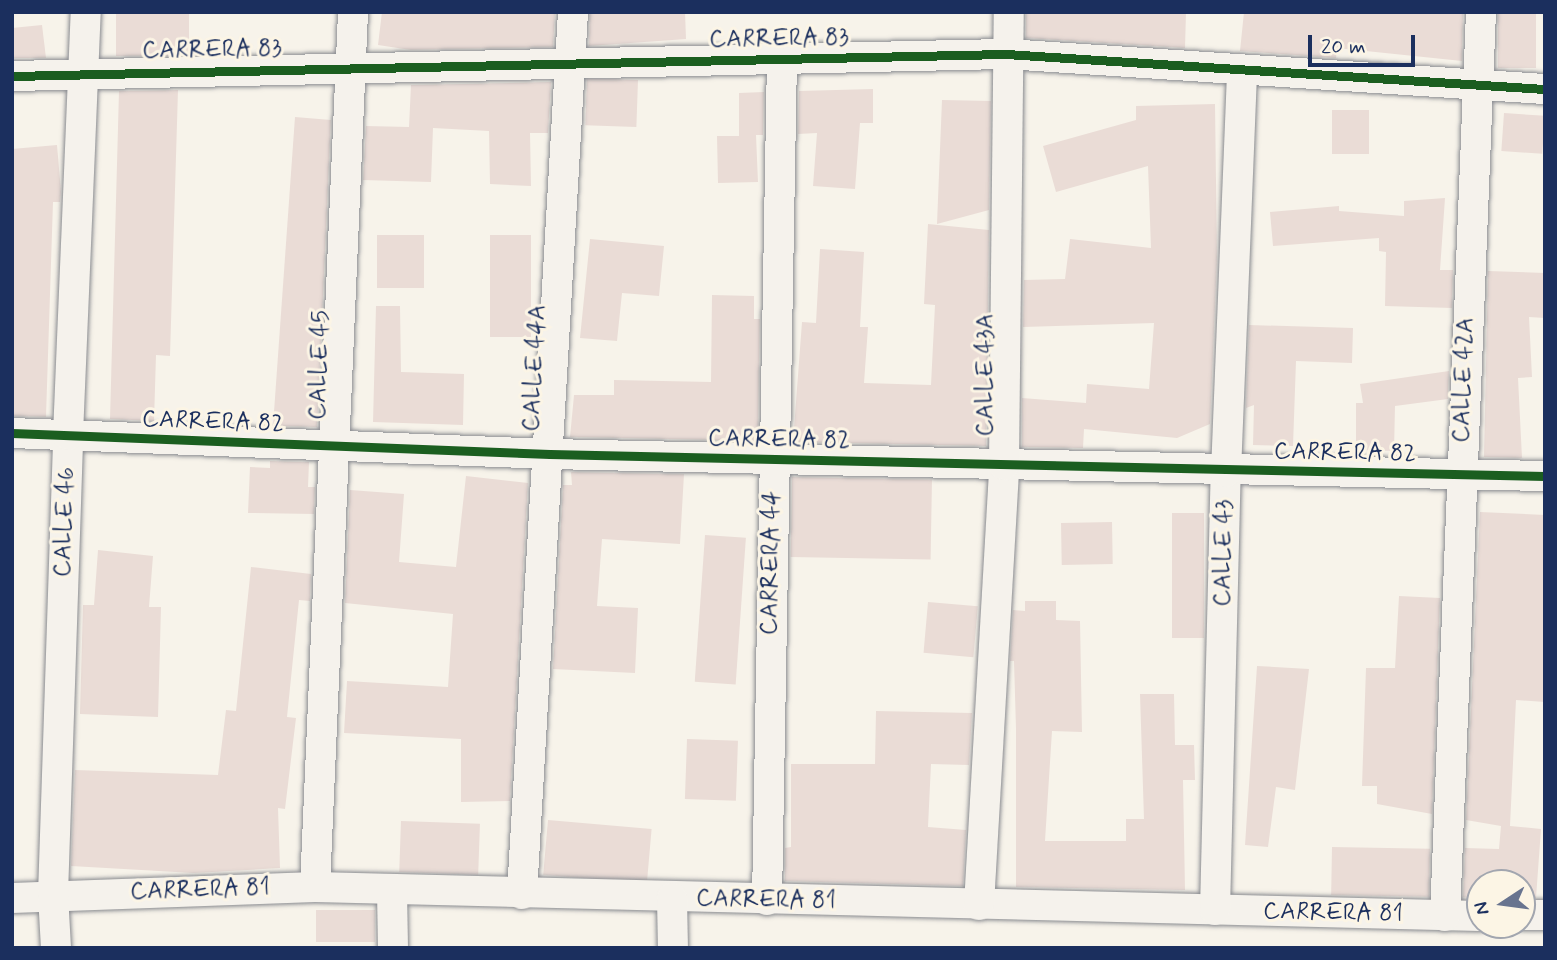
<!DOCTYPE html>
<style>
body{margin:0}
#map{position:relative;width:1557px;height:960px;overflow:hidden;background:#f7f3ea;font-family:Mynerve,sans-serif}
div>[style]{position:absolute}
.building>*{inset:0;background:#eadcd6;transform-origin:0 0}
.roads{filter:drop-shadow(0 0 2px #8a8c91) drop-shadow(0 0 2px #8a8c91)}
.minor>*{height:30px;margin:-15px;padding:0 15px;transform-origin:15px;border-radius:15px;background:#f5f2ec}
.cycleway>*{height:9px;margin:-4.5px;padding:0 4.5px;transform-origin:4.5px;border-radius:4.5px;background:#1b5e20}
span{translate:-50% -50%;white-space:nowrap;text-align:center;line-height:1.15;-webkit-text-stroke:6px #fcf5e5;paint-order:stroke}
.street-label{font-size:24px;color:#1b2f5e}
.frame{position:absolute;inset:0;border:14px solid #1b2f5e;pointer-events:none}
.north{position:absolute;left:1466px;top:869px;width:70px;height:70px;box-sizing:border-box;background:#fcf5e5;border:2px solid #a2a6af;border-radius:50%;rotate:257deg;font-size:19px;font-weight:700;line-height:28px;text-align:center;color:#1b2f5e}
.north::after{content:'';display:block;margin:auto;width:24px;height:32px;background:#68748f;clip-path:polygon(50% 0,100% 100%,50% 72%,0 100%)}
.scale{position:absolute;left:1308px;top:35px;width:107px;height:32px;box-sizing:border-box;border:4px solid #1b2f5e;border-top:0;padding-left:9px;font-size:21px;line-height:24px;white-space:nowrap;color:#1b2f5e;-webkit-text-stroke:5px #fcf5e5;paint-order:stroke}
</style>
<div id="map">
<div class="building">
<div style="left:116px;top:12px;width:73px;height:44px"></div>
<div style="clip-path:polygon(382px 12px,555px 12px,553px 47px,411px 50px,378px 45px)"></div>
<div style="clip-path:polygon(590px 12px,685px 12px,686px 39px,589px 46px)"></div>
<div style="clip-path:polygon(1026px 12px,1186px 12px,1185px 48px,1026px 38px)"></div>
<div style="clip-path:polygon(1244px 12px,1463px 12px,1462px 61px,1337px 48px,1336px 58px,1240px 51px)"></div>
<div style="left:1498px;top:12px;width:38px;height:56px"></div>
<div style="clip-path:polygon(42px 25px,46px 58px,12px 58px,12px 28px)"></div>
<div style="left:638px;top:80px;width:47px;height:51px;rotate:92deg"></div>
<div style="clip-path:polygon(551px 82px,548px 133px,530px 133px,531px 186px,490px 184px,489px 131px,433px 128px,431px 182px,363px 180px,366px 126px,409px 127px,411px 85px)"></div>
<div style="clip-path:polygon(873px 89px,873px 123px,860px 123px,855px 189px,813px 186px,817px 133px,798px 134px,799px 91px)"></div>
<div style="clip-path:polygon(178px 90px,170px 356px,156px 355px,154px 421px,110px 419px,119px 91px)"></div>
<div style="clip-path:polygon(764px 92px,763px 135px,756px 135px,758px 182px,718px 183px,717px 136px,739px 136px,739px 93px)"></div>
<div style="clip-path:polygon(942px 100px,991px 101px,989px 210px,937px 224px)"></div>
<div style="clip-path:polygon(1215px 104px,1217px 258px,1210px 424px,1177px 438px,1084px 429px,1083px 448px,1022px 447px,1022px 398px,1086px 403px,1087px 384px,1149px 389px,1154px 323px,1023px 327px,1024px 280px,1065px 279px,1070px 239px,1151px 248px,1148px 166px,1056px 192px,1043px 146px,1136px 120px,1136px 106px)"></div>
<div style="left:1332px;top:110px;width:37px;height:44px"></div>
<div style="left:1504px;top:113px;width:41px;height:38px;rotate:4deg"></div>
<div style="clip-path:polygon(295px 117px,331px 120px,317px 427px,273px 426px)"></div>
<div style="clip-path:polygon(57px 145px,61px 192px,60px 202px,53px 202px,46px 417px,12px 416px,12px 149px)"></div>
<div style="clip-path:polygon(1445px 198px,1440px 270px,1453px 270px,1452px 308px,1385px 306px,1386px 252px,1379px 251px,1379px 238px,1273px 246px,1270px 212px,1339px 206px,1339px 211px,1404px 216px,1404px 201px)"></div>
<div style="clip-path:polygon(928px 224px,989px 230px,986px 446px,793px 442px,802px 322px,816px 323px,820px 249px,864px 252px,860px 327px,868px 327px,864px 383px,931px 385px,935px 305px,924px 304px)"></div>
<div style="left:377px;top:235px;width:47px;height:53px"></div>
<div style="left:490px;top:235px;width:41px;height:102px"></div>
<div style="clip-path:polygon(590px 239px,664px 246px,659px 296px,622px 293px,617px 341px,580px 338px)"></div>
<div style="clip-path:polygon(1488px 271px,1545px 273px,1545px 318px,1529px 317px,1532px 377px,1518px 378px,1522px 458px,1484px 457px)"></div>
<div style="clip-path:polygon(712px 295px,754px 296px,754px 319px,760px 319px,758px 441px,570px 437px,574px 395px,614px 395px,614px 380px,711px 382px)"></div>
<div style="clip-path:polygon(376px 306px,400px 306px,401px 372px,464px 374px,463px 425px,373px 422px)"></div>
<div style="clip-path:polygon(1249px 325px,1353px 328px,1352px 363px,1296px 361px,1293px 446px,1253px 445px,1254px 405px,1246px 408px)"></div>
<div style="clip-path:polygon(1449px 371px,1448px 399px,1395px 406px,1394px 451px,1356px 450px,1356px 403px,1363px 403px,1360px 384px)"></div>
<div style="clip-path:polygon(270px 461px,309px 462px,308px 487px,315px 487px,314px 514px,248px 513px,250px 467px,270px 468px)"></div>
<div style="clip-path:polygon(571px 472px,684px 474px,680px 544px,602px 539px,597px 606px,638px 608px,635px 673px,553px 669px,563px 485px,572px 485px)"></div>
<div style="clip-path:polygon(466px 476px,528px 483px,510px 801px,461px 802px,461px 739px,344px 733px,347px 681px,448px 687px,453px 614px,345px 603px,350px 490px,404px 494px,399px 562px,456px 567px)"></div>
<div style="left:792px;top:477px;width:140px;height:80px;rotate:1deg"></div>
<div style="clip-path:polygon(1480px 512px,1545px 515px,1545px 702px,1516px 700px,1510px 826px,1541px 829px,1536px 898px,1522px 898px,1522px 883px,1480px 883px,1480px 899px,1463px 897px,1465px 848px,1499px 849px,1501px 826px,1466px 820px)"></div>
<div style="left:1172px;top:513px;width:32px;height:125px"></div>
<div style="left:1112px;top:522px;width:42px;height:51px;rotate:89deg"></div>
<div style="left:705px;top:535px;width:41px;height:147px;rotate:4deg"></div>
<div style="clip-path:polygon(98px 550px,153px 556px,149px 607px,161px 607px,158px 717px,80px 714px,83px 605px,94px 605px)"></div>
<div style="clip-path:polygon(251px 567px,311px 574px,310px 601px,299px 600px,287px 717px,296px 718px,285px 809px,278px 808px,280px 868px,194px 873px,71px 866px,75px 770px,218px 775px,226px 710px,236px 711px)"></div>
<div style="clip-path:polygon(1399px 596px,1440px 598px,1432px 814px,1377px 804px,1377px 786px,1362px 786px,1366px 668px,1395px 668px)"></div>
<div style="clip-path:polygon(1025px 601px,1056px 601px,1056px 620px,1080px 621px,1082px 732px,1052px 731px,1045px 841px,1126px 841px,1126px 819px,1144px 819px,1140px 694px,1174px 694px,1175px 745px,1194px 745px,1195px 780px,1183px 780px,1185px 890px,1016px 887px,1016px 729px,1014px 661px,1010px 661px,1013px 610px,1025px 611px)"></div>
<div style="left:928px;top:602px;width:50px;height:51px;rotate:5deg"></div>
<div style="clip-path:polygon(1257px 666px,1309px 669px,1295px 790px,1276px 787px,1268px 847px,1245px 845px)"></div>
<div style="clip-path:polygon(876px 711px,972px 713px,969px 765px,931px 764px,928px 827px,966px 830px,963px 886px,785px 881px,785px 848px,791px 847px,791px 764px,875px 764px)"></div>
<div style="left:687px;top:739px;width:51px;height:60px;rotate:2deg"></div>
<div style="left:548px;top:820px;width:104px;height:55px;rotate:5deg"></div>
<div style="left:401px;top:821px;width:79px;height:51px;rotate:2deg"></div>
<div style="left:1332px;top:847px;width:98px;height:48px;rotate:1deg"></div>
<div style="left:375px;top:910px;width:32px;height:59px;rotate:90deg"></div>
</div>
<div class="roads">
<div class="minor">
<div style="left:12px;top:76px;width:994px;rotate:-1.27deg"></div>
<div style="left:1006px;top:54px;width:540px;rotate:3.72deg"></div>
<div style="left:12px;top:433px;width:538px;rotate:2.24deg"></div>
<div style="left:550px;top:454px;width:995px;rotate:1.27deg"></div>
<div style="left:315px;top:887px;width:876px;rotate:-87.51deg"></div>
<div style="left:392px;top:891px;width:57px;rotate:89deg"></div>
<div style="left:522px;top:894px;width:883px;rotate:-86.69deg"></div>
<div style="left:12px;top:898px;width:303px;rotate:-2.1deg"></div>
<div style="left:315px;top:887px;width:1165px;rotate:1.43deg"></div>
<div style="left:672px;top:898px;width:50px;rotate:88.9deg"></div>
<div style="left:767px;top:900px;width:842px;rotate:-88.98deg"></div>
<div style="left:979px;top:905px;width:441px;rotate:-86.7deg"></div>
<div style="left:1004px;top:465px;width:453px;rotate:-89.4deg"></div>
<div style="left:1215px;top:910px;width:438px;rotate:-88.6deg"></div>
<div style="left:1226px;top:472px;width:402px;rotate:-87.7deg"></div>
<div style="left:1522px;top:915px;width:23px"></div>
<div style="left:1445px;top:916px;width:905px;rotate:-87.72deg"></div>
<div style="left:56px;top:948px;width:53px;rotate:-93.2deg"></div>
<div style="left:53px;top:895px;width:460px;rotate:-88.1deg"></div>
<div style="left:68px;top:435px;width:423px;rotate:-87.6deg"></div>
</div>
</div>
<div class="cycleway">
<div style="left:12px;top:76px;width:994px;rotate:-1.27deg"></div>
<div style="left:1006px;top:54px;width:540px;rotate:3.72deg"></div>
<div style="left:12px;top:433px;width:538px;rotate:2.24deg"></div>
<div style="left:550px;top:454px;width:995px;rotate:1.27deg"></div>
</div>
<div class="street-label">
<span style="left:779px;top:39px;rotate:-1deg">CARRERA 83</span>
<span style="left:212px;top:50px;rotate:-1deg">CARRERA 83</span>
<span style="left:320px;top:365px;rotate:-88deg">CALLE 45</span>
<span style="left:535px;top:368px;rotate:-87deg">CALLE 44A</span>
<span style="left:986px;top:375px;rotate:-90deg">CALLE 43A</span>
<span style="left:1464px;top:380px;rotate:-88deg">CALLE 42A</span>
<span style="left:213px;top:422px;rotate:2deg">CARRERA 82</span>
<span style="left:779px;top:440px;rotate:1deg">CARRERA 82</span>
<span style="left:1345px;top:453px;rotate:1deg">CARRERA 82</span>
<span style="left:65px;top:522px;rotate:-88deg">CALLE 46</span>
<span style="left:1224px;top:553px;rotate:-89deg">CALLE 43</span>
<span style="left:771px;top:563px;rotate:-89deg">CARRERA 44</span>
<span style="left:200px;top:890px;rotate:-2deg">CARRERA 81</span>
<span style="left:766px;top:900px;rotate:1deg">CARRERA 81</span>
<span style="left:1333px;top:913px;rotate:1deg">CARRERA 81</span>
</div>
<div class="frame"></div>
<div class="north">N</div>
<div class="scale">20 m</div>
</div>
